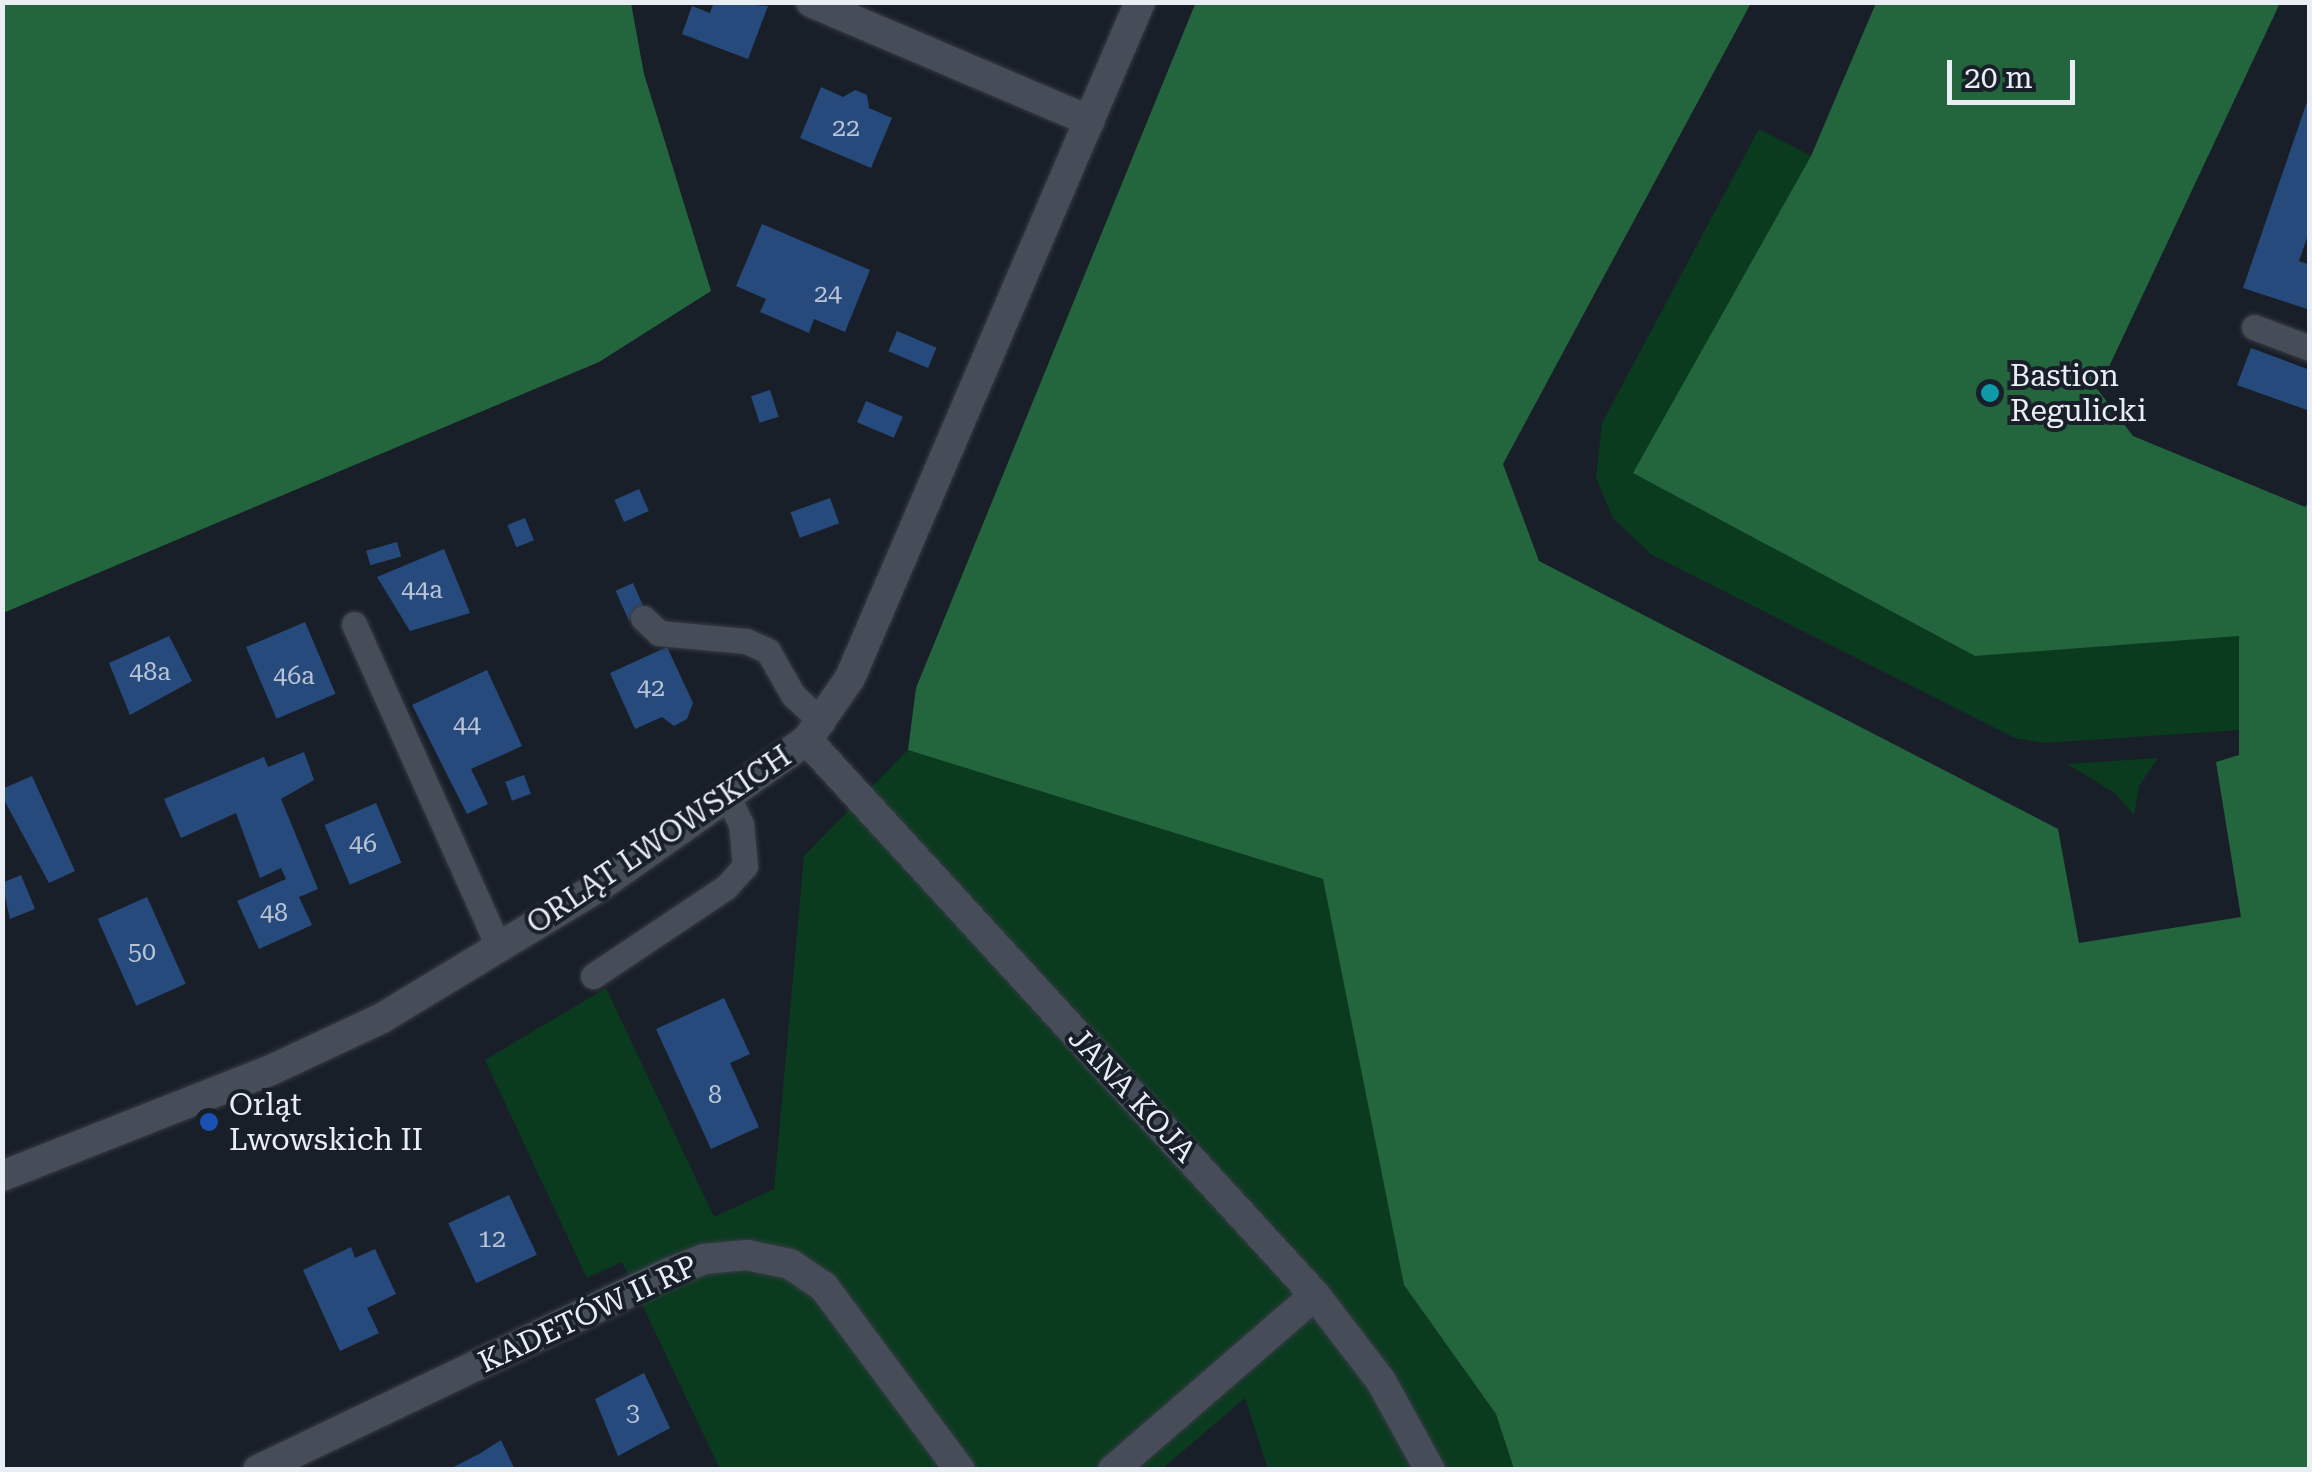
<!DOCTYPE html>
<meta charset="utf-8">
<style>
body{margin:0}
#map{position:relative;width:2312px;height:1472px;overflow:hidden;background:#191f29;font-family:"Roboto Serif",serif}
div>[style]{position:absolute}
.green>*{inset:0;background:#0a3b1f}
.forest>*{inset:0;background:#23663d}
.building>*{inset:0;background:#274a7d;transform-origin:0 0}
.roads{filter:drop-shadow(0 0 2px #373b43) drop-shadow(0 0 2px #373b43)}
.lane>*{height:25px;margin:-12.5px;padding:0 12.5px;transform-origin:12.5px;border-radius:12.5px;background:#464d58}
.street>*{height:30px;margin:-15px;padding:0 15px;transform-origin:15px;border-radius:15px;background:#464d58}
.secondary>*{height:30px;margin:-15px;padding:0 15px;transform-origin:15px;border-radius:15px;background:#464d58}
.dots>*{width:28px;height:28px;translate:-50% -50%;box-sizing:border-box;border:5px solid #191f29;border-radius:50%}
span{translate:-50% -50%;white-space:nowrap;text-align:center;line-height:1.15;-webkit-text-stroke:8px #191f29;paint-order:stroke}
.number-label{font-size:25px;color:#b8c4d6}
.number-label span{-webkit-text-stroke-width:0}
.poi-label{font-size:30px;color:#e9edf4}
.left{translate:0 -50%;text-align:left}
.street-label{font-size:30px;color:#e9edf4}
.frame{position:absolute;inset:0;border:5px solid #e9edf4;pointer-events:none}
.scale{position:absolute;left:1947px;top:60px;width:128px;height:45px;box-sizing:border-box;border:5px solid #e9edf4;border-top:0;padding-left:12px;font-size:30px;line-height:35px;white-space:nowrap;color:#e9edf4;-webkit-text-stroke:8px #191f29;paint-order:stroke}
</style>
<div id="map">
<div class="green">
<div style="clip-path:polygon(1759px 129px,1811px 156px,1634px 473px,1975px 656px,2239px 636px,2239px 730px,2044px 743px,2015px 738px,1652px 555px,1613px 518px,1596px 478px,1602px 423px)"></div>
<div style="clip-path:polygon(908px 750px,1323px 879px,1404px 1285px,1496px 1414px,1514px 1469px,1268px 1469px,1245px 1398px,1162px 1469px,720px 1469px,622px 1262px,587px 1278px,485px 1060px,606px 988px,714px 1217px,774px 1189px,804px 856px)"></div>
<div style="clip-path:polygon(2158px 758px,2139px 786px,2134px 815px,2115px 793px,2067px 764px)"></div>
</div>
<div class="forest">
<div style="clip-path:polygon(3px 2px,631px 3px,644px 74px,711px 291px,599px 362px,3px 613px)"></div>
<div style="clip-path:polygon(1196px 2px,1751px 3px,1503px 464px,1539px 561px,2058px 829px,2079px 943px,2241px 917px,2216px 762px,2239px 755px,2239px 636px,1975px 656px,1633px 473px,1811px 156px,1876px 3px,2280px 3px,2098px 390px,2133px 436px,2305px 507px,2309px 502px,2309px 1469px,1514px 1469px,1496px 1414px,1404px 1285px,1323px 879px,908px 750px,916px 688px)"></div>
</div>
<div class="building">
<div style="clip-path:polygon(714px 2px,768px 6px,748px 59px,682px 34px,692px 6px,710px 13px)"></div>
<div style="clip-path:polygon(821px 87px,843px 97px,855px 90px,867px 95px,869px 108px,892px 118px,871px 168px,800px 138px)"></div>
<div style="clip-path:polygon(2309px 96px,2310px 229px,2299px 261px,2310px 265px,2310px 310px,2243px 288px)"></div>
<div style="clip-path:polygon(762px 224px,870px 270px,845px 332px,814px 319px,809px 333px,760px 312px,766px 299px,736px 286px)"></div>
<div style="left:897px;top:331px;width:43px;height:22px;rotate:23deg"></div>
<div style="clip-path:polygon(2251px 348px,2310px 370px,2310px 411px,2237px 385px)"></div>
<div style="left:770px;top:390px;width:28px;height:20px;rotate:72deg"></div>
<div style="left:866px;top:401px;width:40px;height:23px;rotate:23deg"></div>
<div style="left:639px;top:489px;width:24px;height:27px;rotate:66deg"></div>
<div style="left:830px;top:498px;width:27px;height:42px;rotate:70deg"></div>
<div style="left:525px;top:518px;width:24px;height:19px;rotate:68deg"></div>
<div style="left:397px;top:542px;width:15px;height:32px;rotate:74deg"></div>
<div style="clip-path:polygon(444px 549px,470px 613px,410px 631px,377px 577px)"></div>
<div style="left:633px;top:583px;width:32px;height:19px;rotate:66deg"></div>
<div style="left:305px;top:622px;width:78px;height:64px;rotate:67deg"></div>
<div style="clip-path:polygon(169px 636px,192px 681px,130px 715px,109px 663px)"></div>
<div style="clip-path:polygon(667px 647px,693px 703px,687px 719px,674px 726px,662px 717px,635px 729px,610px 673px)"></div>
<div style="clip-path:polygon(487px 670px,522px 746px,471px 769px,488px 804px,467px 814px,412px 705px)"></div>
<div style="clip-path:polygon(304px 752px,314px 780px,281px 799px,318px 889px,299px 897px,312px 925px,259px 949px,237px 901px,286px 879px,281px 868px,260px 878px,236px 813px,181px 838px,164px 799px,264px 757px,268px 767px)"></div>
<div style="left:524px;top:775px;width:20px;height:20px;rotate:70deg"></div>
<div style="clip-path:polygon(32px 776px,75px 871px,49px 883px,2px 796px,2px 789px)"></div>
<div style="left:376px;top:803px;width:65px;height:56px;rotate:67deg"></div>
<div style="clip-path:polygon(21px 875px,35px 909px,10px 919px,2px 883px)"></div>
<div style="left:147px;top:897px;width:95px;height:54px;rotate:66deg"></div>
<div style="clip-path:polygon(724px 998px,750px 1054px,730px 1063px,759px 1127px,711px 1149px,656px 1029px)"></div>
<div style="left:509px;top:1195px;width:66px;height:67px;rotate:65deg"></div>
<div style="clip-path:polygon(351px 1247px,355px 1258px,375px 1249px,396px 1294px,367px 1308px,379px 1333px,340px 1351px,303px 1270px)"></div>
<div style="clip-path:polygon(644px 1373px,670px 1428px,618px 1456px,595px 1399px)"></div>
<div style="clip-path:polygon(501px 1440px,515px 1470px,448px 1470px,479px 1454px)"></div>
</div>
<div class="roads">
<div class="lane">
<div style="left:2254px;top:327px;width:60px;rotate:20.6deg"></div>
<div style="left:643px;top:618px;width:22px;rotate:43deg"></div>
<div style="left:659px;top:633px;width:87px;rotate:5.3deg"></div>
<div style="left:746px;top:641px;width:24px;rotate:24deg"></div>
<div style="left:768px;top:651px;width:51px;rotate:60.4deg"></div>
<div style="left:793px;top:695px;width:40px;rotate:43deg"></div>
<div style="left:354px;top:624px;width:355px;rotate:65.9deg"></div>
<div style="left:593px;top:976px;width:160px;rotate:-33.8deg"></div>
<div style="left:726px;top:887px;width:28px;rotate:-48deg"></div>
<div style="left:745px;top:866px;width:42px;rotate:-95.4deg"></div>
<div style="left:741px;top:824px;width:28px;rotate:-116deg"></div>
</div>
<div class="street">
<div style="left:811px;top:2px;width:303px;rotate:23.1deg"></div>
<div style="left:807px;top:740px;width:752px;rotate:47.53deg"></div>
<div style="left:1315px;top:1295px;width:108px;rotate:52.5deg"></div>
<div style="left:1381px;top:1381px;width:102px;rotate:61.2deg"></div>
<div style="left:258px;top:1470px;width:454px;rotate:-25.6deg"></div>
<div style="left:667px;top:1274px;width:40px;rotate:-22deg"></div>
<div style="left:704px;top:1259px;width:43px;rotate:-5.3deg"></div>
<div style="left:747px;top:1255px;width:44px;rotate:11.8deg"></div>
<div style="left:790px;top:1264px;width:41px;rotate:34.1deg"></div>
<div style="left:824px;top:1287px;width:228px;rotate:53.4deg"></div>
<div style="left:1113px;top:1470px;width:267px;rotate:-40.9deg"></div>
</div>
<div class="secondary">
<div style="left:2px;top:1176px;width:287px;rotate:-21.5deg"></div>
<div style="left:269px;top:1071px;width:125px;rotate:-25.1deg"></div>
<div style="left:382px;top:1018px;width:251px;rotate:-31.2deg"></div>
<div style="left:597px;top:888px;width:257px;rotate:-35.2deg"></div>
<div style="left:807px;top:740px;width:75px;rotate:-55.3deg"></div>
<div style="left:850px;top:678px;width:736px;rotate:-66.78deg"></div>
</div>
</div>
<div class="dots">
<div style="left:1990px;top:393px;background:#0f9aa8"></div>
<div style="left:209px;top:1122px;background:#1a4fb4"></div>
</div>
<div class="number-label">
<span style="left:846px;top:128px">22</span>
<span style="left:828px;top:294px">24</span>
<span style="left:422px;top:590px">44a</span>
<span style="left:150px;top:672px">48a</span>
<span style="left:294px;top:676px">46a</span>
<span style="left:651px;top:688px">42</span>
<span style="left:467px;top:725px">44</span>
<span style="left:363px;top:844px">46</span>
<span style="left:274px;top:913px">48</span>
<span style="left:142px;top:952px">50</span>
<span style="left:715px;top:1095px">8</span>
<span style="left:492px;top:1239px">12</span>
<span style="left:633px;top:1413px">3</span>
</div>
<div class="poi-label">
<span class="left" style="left:2010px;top:393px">Bastion<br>Regulicki</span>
<span class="left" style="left:229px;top:1122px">Orląt<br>Lwowskich II</span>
</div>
<div class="street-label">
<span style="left:659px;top:840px;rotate:-34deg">ORLĄT LWOWSKICH</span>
<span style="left:1132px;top:1095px;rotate:47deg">JANA KOJA</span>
<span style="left:588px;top:1314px;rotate:-25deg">KADETÓW II RP</span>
</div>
<div class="frame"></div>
<div class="scale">20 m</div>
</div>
